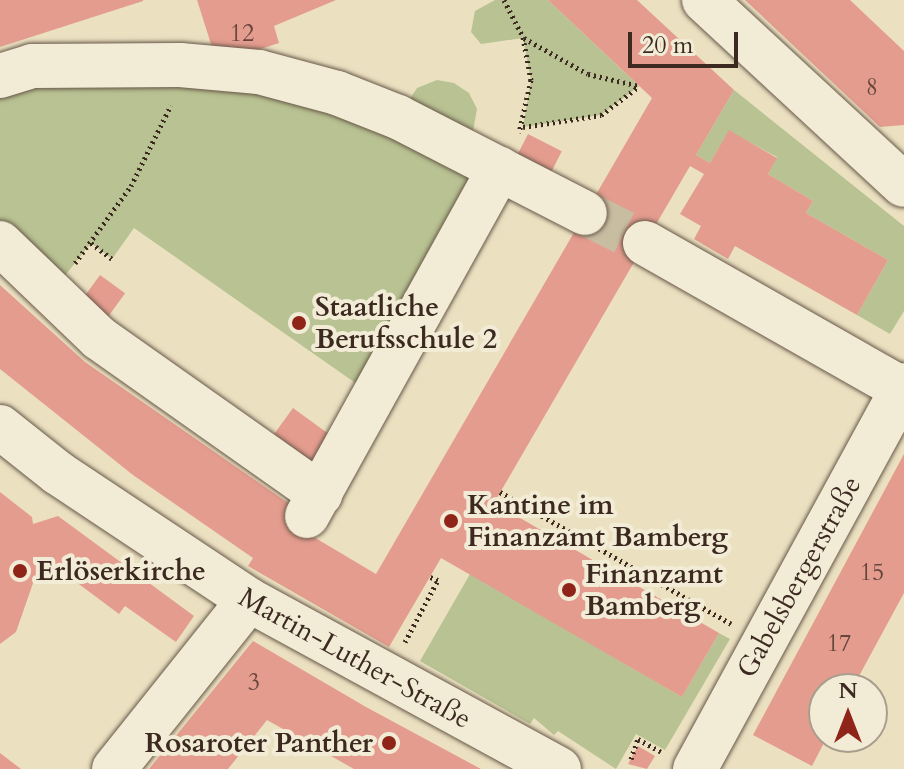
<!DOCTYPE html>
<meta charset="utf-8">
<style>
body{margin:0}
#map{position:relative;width:904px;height:769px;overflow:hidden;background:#ebe1c1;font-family:Cardo,serif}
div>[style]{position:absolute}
.green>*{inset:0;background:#b8c292}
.building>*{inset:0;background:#e49c8e;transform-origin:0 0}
.minor-tunnel>*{height:44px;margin-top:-22px;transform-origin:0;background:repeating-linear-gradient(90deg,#c8bca1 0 44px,transparent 0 66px)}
.path>*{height:5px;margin-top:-2.5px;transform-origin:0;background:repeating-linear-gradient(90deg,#3c2a21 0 2px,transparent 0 6px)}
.roads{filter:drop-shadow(0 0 2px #685849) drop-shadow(0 0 2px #685849)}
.minor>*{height:44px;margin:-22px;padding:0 22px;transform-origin:22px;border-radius:22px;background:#f2ecd7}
.dots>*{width:22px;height:22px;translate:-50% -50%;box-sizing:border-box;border:4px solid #f2ecd7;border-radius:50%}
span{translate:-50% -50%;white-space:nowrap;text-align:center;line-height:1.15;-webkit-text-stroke:8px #f2ecd7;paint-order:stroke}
.number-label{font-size:24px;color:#66463c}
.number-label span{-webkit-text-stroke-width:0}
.poi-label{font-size:28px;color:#3c2a21;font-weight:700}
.left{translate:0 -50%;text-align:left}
.right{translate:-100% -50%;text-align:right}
.street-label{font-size:28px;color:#3c2a21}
.north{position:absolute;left:808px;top:673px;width:80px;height:80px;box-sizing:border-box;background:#f2ecd7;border:2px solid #a99e8e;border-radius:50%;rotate:0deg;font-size:22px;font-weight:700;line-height:32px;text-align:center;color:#3c2a21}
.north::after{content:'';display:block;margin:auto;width:28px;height:36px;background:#8f2418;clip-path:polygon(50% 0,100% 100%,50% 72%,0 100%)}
.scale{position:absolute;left:628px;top:32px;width:110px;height:36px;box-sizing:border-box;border:4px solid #3c2a21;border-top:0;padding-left:10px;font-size:24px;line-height:28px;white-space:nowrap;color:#3c2a21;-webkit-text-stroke:6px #f2ecd7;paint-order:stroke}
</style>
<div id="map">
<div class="green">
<div style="clip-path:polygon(495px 0,548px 0,639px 86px,601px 115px,523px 127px,531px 80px,523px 38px,481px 44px,471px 32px,475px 11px)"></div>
<div style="clip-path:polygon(32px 66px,406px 105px,417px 88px,437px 80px,454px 83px,469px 93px,477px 109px,473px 131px,499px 169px,374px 396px,134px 228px,112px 259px,91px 243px,63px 278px,0 243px,0 76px)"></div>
<div style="clip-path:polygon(734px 90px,904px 226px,904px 311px,890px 334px,857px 315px,888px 260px,806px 213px,813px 201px,768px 174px,777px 157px,729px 131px,710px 163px,696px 155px)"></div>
<div style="clip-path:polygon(470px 574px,682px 697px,719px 633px,730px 639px,665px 750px,636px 734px,616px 769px,558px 731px,554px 735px,534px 718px,530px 724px,420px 661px)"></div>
</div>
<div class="building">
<div style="clip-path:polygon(0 0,143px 0,143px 1px,0 47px)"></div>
<div style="clip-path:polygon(197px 0,336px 0,274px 26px,279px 43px,217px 63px)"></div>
<div style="clip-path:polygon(548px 0,637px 0,734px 90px,696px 155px,710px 163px,729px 130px,777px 158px,768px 174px,813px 201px,806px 213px,888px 260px,857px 315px,735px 246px,728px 259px,694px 239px,701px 226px,680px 214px,704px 174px,690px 166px,494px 503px,719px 633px,682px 697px,441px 558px,389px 647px,248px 566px,253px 558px,133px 475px,0 369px,0 285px,85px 362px,314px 521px,307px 533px,376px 574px,652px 98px)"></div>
<div style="clip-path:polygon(745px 0,850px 0,904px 51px,904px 125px,880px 127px)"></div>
<div style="left:528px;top:134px;width:38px;height:34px;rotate:27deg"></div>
<div style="left:100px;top:275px;width:31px;height:29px;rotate:36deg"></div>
<div style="left:293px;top:408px;width:54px;height:32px;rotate:36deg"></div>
<div style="clip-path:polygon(904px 454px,904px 593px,852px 689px,824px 689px,827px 737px,812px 766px,753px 735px)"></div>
<div style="clip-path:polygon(0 492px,32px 517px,33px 524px,58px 516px,194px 616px,176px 642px,125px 606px,119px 614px,52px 564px,39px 566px,16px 632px,0 644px)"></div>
<div style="clip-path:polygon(253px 641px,366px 707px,481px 769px,354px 769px,267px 720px,228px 769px,149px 769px)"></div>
<div style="clip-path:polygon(638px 746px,655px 756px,647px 769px,628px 764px)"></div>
<div style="clip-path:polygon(0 753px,21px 769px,0 769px)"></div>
</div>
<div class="minor-tunnel">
<div style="left:585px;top:213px;width:67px;rotate:26.6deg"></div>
</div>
<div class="path">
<div style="left:504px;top:0;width:42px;rotate:62.8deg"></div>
<div style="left:523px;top:37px;width:44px;rotate:79.5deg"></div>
<div style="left:531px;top:80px;width:54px;rotate:102.8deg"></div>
<div style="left:524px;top:38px;width:73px;rotate:29.4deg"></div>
<div style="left:588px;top:74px;width:52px;rotate:13.2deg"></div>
<div style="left:523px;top:127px;width:79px;rotate:-8.7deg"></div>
<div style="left:601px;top:115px;width:46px;rotate:-37.1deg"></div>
<div style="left:91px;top:243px;width:26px;rotate:37deg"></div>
<div style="left:75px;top:263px;width:95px;rotate:-54deg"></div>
<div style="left:131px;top:186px;width:90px;rotate:-63.7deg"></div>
<div style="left:500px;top:492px;width:266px;rotate:29.7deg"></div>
<div style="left:405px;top:642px;width:70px;rotate:-62deg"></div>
<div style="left:438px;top:580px;width:9px;rotate:-159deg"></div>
<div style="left:631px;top:759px;width:21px;rotate:-71deg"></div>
<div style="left:638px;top:739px;width:26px;rotate:29deg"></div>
</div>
<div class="roads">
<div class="minor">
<div style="left:704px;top:0;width:272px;rotate:42.8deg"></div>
<div style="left:0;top:76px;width:34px;rotate:-17deg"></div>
<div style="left:32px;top:66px;width:148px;rotate:-0.4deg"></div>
<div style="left:180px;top:65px;width:79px;rotate:5.1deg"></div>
<div style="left:259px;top:72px;width:81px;rotate:15.1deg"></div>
<div style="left:337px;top:93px;width:66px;rotate:21.5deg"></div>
<div style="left:398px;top:117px;width:210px;rotate:27.2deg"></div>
<div style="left:0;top:243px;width:137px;rotate:43.8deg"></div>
<div style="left:99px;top:338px;width:271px;rotate:35.2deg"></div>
<div style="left:645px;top:243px;width:296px;rotate:29.6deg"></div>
<div style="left:0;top:427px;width:74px;rotate:38.4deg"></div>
<div style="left:58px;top:473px;width:229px;rotate:33.6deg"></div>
<div style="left:249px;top:600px;width:353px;rotate:28.6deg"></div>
<div style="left:307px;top:516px;width:397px;rotate:-61deg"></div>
<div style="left:114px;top:769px;width:216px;rotate:-51.4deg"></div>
<div style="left:695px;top:769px;width:437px;rotate:-61.4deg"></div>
</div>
</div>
<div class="dots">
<div style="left:299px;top:323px;background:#8f2418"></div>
<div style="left:451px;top:521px;background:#8f2418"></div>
<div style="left:20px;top:571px;background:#8f2418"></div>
<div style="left:569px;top:590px;background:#8f2418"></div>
<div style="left:389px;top:743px;background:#8f2418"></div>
</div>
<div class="number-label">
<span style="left:242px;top:34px">12</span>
<span style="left:872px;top:88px">8</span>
<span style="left:872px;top:573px">15</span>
<span style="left:839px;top:644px">17</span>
<span style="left:254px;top:683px">3</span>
</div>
<div class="poi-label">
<span class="left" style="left:315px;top:323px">Staatliche<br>Berufsschule 2</span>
<span class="left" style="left:467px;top:521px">Kantine im<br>Finanzamt Bamberg</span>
<span class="left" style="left:36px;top:571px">Erlöserkirche</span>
<span class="left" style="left:585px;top:590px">Finanzamt<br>Bamberg</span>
<span class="right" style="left:373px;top:743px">Rosaroter Panther</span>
</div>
<div class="street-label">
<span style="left:799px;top:577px;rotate:-61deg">Gabelsbergerstraße</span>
<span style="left:355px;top:658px;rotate:29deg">Martin-Luther-Straße</span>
</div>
<div class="north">N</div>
<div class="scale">20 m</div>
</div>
